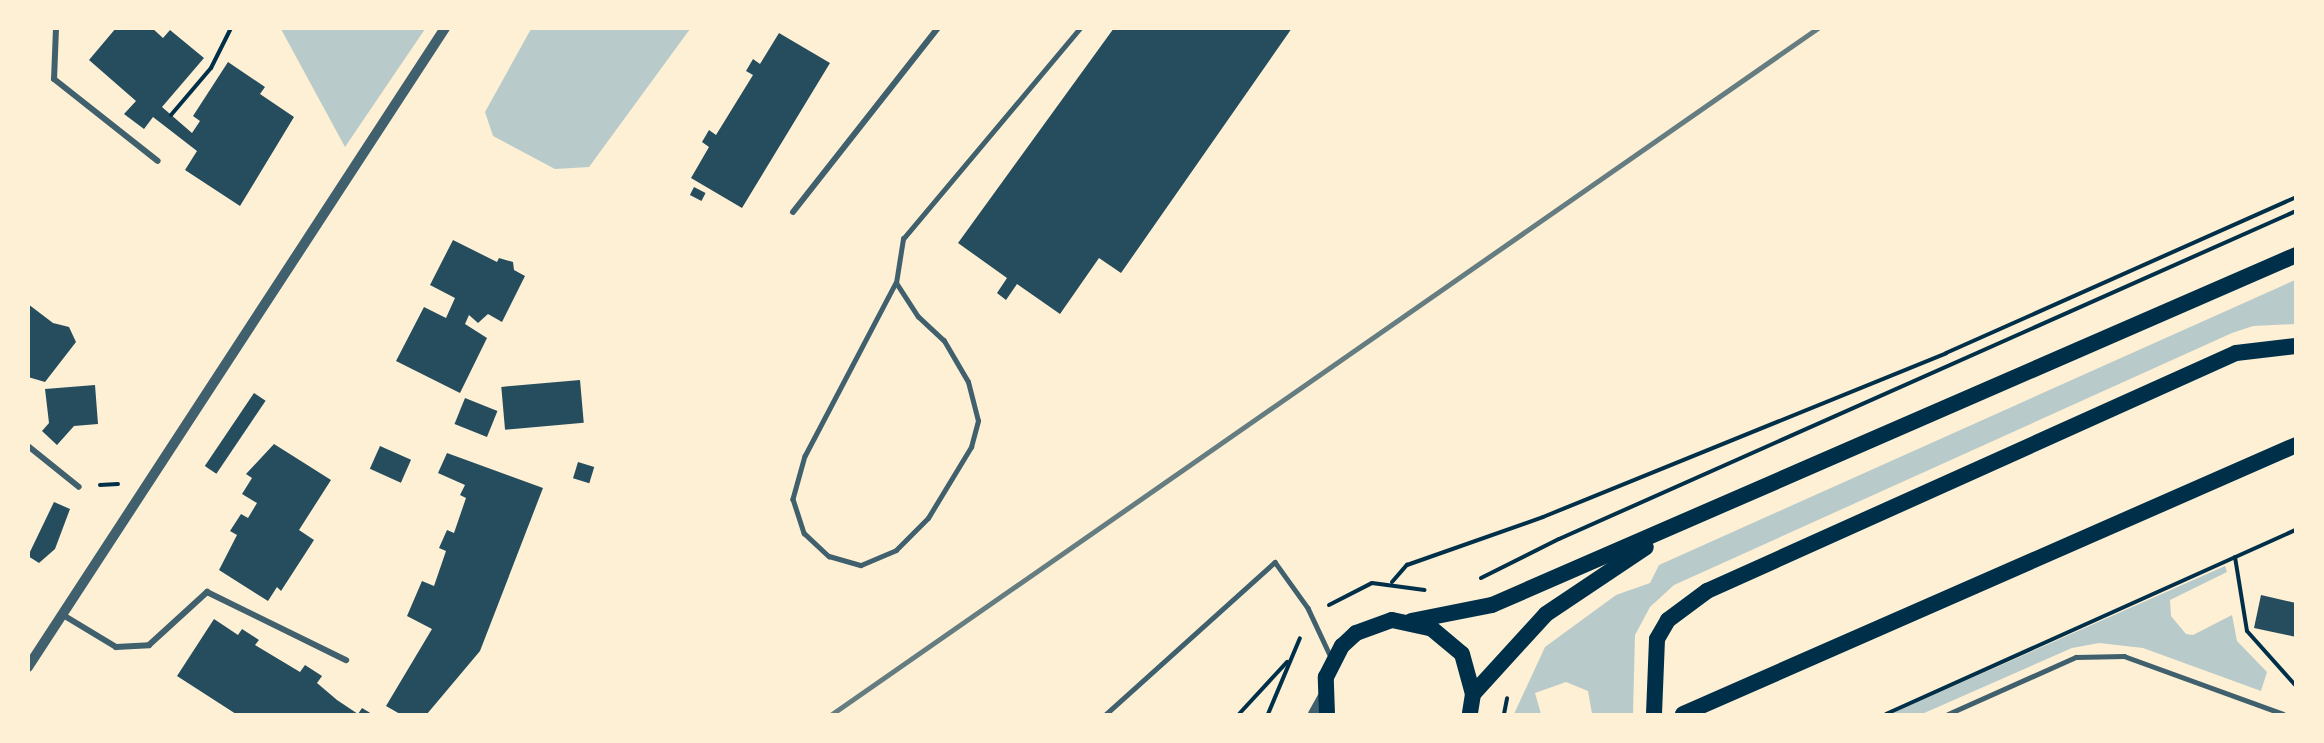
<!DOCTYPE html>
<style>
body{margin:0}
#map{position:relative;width:2324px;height:743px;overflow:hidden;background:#fdf0d5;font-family:Georgia,serif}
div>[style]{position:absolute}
.green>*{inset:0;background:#b9caca}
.building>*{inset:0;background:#264d5e;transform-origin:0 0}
.path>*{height:4px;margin:-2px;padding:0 2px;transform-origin:2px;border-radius:2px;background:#003049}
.service>*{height:4.5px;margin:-2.25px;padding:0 2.25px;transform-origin:2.25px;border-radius:2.25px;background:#3f606c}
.minor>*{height:6px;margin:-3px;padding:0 3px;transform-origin:3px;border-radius:3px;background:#3f606c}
.tertiary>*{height:10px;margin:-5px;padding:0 5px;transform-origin:5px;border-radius:5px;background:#3f606c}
.trunk>*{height:16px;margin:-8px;padding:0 8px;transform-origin:8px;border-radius:8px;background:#003049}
.rail>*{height:4.5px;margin:-2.25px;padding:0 2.25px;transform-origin:2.25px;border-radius:2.25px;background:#657d81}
span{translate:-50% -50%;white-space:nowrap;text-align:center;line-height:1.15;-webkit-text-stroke:4.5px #fdf0d5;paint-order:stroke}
.frame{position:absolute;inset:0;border:30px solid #fdf0d5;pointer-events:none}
</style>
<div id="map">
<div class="green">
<div style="clip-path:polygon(281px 29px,425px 29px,345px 147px)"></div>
<div style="clip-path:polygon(531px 29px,531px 28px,690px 29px,589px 167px,555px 169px,493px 136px,485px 112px)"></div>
<div style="clip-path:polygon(2295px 280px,2295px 324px,2253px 326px,2232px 333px,1674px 585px,1650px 607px,1635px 635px,1633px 714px,1592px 714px,1588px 691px,1566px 682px,1535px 693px,1541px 714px,1514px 714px,1545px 647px,1616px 595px,1650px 583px,1659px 565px)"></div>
<div style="clip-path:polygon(2225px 566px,2227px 572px,2170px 600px,2171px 616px,2186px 634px,2193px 635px,2232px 615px,2237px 641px,2267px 672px,2261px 691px,2143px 648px,2099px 643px,2072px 648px,1922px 714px,1890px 714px)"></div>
</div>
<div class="building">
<div style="clip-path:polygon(116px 28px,152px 28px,163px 38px,170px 30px,204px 58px,162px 107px,192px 133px,200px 121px,193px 116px,228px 62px,265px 87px,260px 94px,294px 117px,240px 206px,185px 170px,197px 151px,153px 117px,144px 129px,124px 114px,136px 101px,89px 60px)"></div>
<div style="clip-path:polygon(1114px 28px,1292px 28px,1121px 273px,1099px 258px,1060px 314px,1017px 284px,1006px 300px,997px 293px,1007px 278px,958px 243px)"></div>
<div style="clip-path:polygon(779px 33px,830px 63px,742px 208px,691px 178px,709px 147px,702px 142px,709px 130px,716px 135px,753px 75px,746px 71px,753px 59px,760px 64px)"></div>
<div style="left:694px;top:187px;width:13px;height:9px;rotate:27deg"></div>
<div style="clip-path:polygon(453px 240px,497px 262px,499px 258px,513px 262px,514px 270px,525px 276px,502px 322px,488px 314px,478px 323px,469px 315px,465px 324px,487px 338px,460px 393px,396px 361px,424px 307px,446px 318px,455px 298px,430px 285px)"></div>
<div style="clip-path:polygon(28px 304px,53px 323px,69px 327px,76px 342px,45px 382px,28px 377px)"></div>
<div style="left:580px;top:380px;width:43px;height:79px;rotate:85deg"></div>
<div style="clip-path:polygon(95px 385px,98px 424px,74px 426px,57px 445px,42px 431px,49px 423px,45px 389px)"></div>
<div style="left:254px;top:393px;width:14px;height:88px;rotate:34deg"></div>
<div style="left:465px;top:398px;width:35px;height:28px;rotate:22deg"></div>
<div style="clip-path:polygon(274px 444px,331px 480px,299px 530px,314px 540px,281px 591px,277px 587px,268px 601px,219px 570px,237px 535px,230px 531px,241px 514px,248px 518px,257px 503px,242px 494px,252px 478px,246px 474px)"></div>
<div style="left:380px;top:446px;width:34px;height:25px;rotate:24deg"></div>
<div style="clip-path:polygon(447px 453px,543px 488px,480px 651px,427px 714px,400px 714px,386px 706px,432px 629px,407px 616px,422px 581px,434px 586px,446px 551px,439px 548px,447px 530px,454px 533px,466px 498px,460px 495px,465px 485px,438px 473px)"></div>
<div style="left:578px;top:462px;width:17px;height:17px;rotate:17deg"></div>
<div style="clip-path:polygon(54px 502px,70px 509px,55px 549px,39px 563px,28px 556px)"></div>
<div style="clip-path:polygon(2261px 595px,2296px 603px,2296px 637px,2254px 628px)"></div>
<div style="clip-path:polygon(214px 619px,238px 635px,242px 629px,259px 640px,255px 645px,300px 672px,305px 665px,322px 676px,317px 683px,337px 700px,358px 714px,362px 708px,372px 714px,236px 714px,177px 676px)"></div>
</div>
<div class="path">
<div style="left:171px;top:115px;width:62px;rotate:-49.6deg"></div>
<div style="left:211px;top:68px;width:45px;rotate:-63.4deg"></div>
<div style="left:100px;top:485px;width:18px;rotate:-3deg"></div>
<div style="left:2235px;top:557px;width:75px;rotate:80.8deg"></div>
<div style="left:2247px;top:631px;width:74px;rotate:48.3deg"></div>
<div style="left:1481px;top:578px;width:87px;rotate:-26.6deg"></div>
<div style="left:1559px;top:539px;width:807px;rotate:-23.99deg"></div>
<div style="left:1392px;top:582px;width:23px;rotate:-49deg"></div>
<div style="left:1407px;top:565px;width:144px;rotate:-19.4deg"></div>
<div style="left:1543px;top:517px;width:435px;rotate:-22.1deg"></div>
<div style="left:1946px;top:353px;width:383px;rotate:-24deg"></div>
<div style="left:1329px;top:605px;width:48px;rotate:-27.1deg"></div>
<div style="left:1372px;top:583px;width:53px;rotate:7.5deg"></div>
<div style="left:1239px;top:714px;width:71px;rotate:-47.3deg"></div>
<div style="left:1268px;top:714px;width:82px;rotate:-67.2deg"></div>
<div style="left:1504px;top:714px;width:16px;rotate:-79deg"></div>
<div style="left:1886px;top:714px;width:449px;rotate:-24.2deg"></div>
</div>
<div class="service">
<div style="left:896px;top:283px;width:195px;rotate:117.7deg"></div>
<div style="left:805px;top:456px;width:45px;rotate:105.6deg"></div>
<div style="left:793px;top:499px;width:36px;rotate:72deg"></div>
<div style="left:804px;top:533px;width:34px;rotate:43deg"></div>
<div style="left:829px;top:556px;width:33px;rotate:16deg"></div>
<div style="left:861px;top:565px;width:38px;rotate:-23deg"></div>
<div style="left:896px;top:550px;width:45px;rotate:-45deg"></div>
<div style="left:928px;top:518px;width:83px;rotate:-58.8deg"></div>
<div style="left:971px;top:447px;width:27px;rotate:-75deg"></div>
<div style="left:978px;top:421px;width:40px;rotate:-104.4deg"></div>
<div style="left:968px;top:382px;width:48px;rotate:-120.3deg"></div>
<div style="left:944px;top:341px;width:35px;rotate:-137deg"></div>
<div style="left:918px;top:317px;width:40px;rotate:-122.9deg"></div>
<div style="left:896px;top:283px;width:45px;rotate:-81deg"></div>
<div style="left:903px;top:239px;width:275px;rotate:-50deg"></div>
<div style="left:1106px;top:714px;width:227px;rotate:-42deg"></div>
<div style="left:1275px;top:562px;width:57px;rotate:54.3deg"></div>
<div style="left:1308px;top:608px;width:54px;rotate:64.9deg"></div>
<div style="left:1948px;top:714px;width:140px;rotate:-24deg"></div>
<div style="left:2076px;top:657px;width:48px;rotate:-1.2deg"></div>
<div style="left:2124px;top:656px;width:169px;rotate:20deg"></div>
</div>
<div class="minor">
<div style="left:56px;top:28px;width:51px;rotate:92.2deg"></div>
<div style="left:54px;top:79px;width:132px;rotate:38.3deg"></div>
<div style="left:793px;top:212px;width:234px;rotate:-51.8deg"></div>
<div style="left:28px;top:446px;width:65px;rotate:38.8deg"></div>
<div style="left:63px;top:615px;width:62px;rotate:31.1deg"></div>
<div style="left:116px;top:647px;width:33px;rotate:-3deg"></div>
<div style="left:149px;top:645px;width:79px;rotate:-42.4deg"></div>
<div style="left:207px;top:592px;width:155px;rotate:26.1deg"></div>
</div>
<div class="tertiary">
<div style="left:28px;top:667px;width:763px;rotate:-56.87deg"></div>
<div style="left:1313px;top:714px;width:23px;rotate:-61deg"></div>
</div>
<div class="trunk">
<div style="left:1411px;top:621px;width:83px;rotate:-11.2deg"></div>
<div style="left:1492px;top:605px;width:877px;rotate:-23.52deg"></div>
<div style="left:1473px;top:694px;width:108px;rotate:-47.6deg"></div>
<div style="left:1546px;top:614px;width:120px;rotate:-33.8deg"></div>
<div style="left:1327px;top:714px;width:37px;rotate:-92deg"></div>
<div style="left:1326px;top:677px;width:35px;rotate:-63deg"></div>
<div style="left:1342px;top:646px;width:19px;rotate:-43deg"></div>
<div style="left:1356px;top:633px;width:38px;rotate:-20deg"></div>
<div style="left:1392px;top:620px;width:40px;rotate:12deg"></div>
<div style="left:1431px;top:628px;width:40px;rotate:40deg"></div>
<div style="left:1462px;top:654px;width:41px;rotate:74.6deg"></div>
<div style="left:1473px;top:694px;width:20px;rotate:99deg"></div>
<div style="left:1654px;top:714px;width:75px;rotate:-87.7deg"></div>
<div style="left:1657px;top:639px;width:22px;rotate:-60deg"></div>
<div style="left:1668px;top:620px;width:49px;rotate:-36.6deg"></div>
<div style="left:1707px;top:591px;width:580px;rotate:-24.22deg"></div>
<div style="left:2236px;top:353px;width:60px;rotate:-6.7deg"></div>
<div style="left:1683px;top:714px;width:669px;rotate:-23.69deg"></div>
</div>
<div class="rail">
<div style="left:832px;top:714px;width:1201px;rotate:-34.83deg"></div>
</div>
<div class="frame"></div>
</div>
